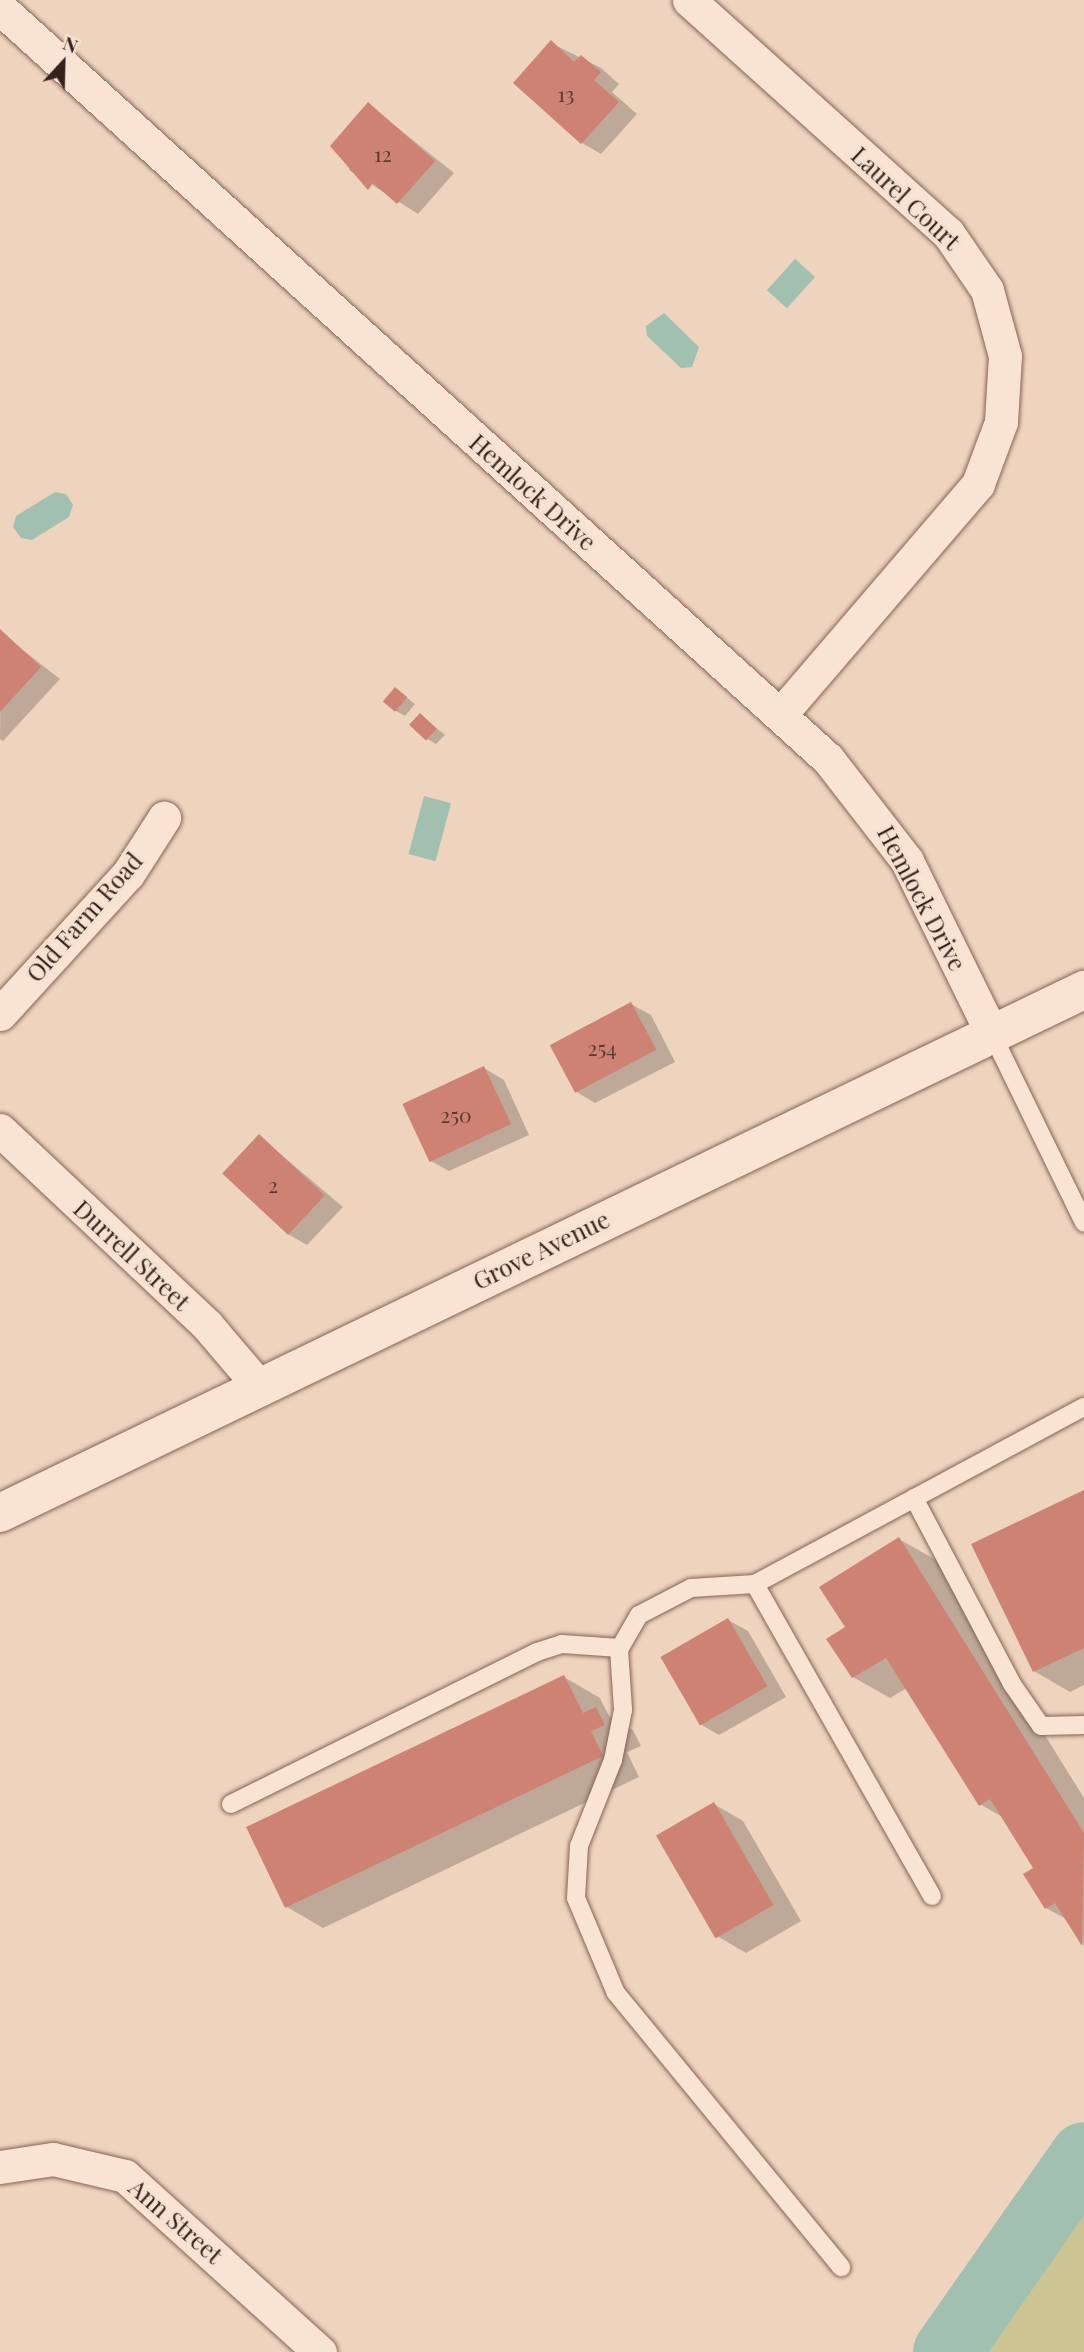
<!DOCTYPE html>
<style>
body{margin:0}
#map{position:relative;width:1084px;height:2352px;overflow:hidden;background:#eed4bf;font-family:"Playfair Display",serif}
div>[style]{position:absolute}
.green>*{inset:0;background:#ccc493}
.water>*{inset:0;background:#a2c0af;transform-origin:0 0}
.shadow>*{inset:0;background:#0003}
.river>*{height:68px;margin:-34px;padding:0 34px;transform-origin:34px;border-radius:34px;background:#a2c0af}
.building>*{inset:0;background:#cd8274;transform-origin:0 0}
.roads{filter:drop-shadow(0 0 2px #876457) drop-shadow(0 0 2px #876457)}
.lane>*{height:18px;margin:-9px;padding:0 9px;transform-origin:9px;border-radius:9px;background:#f9e3d2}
.street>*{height:33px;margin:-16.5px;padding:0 16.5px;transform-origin:16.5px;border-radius:16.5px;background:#f9e3d2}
.secondary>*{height:38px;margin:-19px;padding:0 19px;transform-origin:19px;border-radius:19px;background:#f9e3d2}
span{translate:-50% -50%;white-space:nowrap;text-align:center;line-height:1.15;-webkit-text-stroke:6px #f6e0cf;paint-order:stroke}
.number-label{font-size:21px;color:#5c3a32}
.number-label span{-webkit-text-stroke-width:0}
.street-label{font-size:24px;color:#36221c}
.north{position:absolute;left:28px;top:28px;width:70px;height:70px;-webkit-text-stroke:5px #f6e0cf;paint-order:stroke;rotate:22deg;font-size:19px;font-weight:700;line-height:28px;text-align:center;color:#36221c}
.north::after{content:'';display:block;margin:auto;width:24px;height:32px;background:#36221c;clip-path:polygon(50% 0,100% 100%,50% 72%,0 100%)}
</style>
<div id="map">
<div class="green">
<div style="clip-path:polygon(1084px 2129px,1084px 2352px,934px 2352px)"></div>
</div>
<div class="water">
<div style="left:795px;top:259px;width:27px;height:42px;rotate:42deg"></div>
<div style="clip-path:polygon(664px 313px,699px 347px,692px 367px,681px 368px,647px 336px,646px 326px)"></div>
<div style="clip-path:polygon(55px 492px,66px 494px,73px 505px,69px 517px,32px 540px,21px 538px,13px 527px,16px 516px)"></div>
<div style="left:424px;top:796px;width:28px;height:60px;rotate:15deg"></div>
</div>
<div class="shadow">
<div style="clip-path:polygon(551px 43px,601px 68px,619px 84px,612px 92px,637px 114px,601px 154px,582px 143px)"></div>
<div style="clip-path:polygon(369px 105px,454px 173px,418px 214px,349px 170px)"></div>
<div style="clip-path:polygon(1px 633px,60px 679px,3px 741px,0 739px)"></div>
<div style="clip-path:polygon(396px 689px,415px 704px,405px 716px,396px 711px)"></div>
<div style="clip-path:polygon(420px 715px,445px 735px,436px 744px,427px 739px)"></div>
<div style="clip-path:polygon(631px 1004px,651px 1015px,675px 1062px,595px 1103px,575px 1091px)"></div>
<div style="clip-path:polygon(484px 1068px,504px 1080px,529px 1135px,449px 1171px,429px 1160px)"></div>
<div style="clip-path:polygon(259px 1136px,343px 1207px,307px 1245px,288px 1234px)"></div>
<div style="clip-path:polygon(1084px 1492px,1084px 1685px,1070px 1692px,1034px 1671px)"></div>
<div style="clip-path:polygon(899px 1539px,936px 1560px,1084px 1798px,1084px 1946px,1068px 1920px,1046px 1908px,1036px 1869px,1004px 1818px,980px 1804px,907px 1688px,890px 1698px,853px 1677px,847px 1628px)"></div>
<div style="clip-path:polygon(728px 1620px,748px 1631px,786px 1697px,719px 1735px,700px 1724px)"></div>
<div style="clip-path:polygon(564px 1677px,600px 1698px,609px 1716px,633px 1730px,641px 1746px,627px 1752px,639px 1777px,323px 1928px,287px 1907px)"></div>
<div style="clip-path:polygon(714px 1804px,743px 1821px,801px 1921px,746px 1953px,717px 1936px)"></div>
</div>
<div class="river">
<div style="left:947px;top:2352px;width:239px;rotate:-55deg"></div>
</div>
<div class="building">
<div style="clip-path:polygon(551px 40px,574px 62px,581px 55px,601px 72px,594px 80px,619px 102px,581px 144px,513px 83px)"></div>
<div style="clip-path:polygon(368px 102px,435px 161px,397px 204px,373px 183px,368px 190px,330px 146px)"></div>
<div style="clip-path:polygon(0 629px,41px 667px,0 712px)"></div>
<div style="left:395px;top:687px;width:16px;height:19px;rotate:40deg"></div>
<div style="left:420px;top:713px;width:23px;height:16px;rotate:43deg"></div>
<div style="left:631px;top:1002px;width:54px;height:92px;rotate:62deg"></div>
<div style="left:484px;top:1066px;width:64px;height:90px;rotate:65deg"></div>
<div style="left:259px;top:1134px;width:90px;height:54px;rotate:43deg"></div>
<div style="clip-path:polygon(1084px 1490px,1084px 1648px,1033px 1672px,971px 1544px)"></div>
<div style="clip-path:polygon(899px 1537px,1084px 1833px,1082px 1946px,1055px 1903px,1045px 1909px,1023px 1874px,1033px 1868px,990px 1799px,979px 1806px,886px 1658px,852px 1678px,826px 1639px,845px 1627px,819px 1587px)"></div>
<div style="left:728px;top:1618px;width:79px;height:78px;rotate:60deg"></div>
<div style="clip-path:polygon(564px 1675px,583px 1713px,596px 1707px,605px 1725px,591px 1731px,603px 1756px,285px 1908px,246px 1827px)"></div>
<div style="left:714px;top:1802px;width:119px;height:67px;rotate:60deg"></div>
</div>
<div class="roads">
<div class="lane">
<div style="left:992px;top:1034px;width:210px;rotate:64deg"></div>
<div style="left:914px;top:1498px;width:210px;rotate:62.2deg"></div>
<div style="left:1012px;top:1684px;width:51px;rotate:55.4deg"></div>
<div style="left:1041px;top:1726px;width:43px;rotate:-1.3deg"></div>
<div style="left:755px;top:1584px;width:64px;rotate:176.4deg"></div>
<div style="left:691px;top:1588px;width:59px;rotate:152.6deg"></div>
<div style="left:639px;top:1615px;width:39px;rotate:120deg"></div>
<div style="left:619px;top:1649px;width:61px;rotate:86.2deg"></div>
<div style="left:623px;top:1710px;width:51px;rotate:101.3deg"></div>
<div style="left:613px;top:1760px;width:92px;rotate:111.6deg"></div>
<div style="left:579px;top:1846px;width:52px;rotate:93.3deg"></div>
<div style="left:576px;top:1898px;width:103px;rotate:67.2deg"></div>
<div style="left:616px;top:1993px;width:355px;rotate:50.6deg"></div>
<div style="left:231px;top:1804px;width:342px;rotate:-26.4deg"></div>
<div style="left:537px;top:1652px;width:26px;rotate:-18deg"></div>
<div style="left:562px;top:1644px;width:58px;rotate:3.9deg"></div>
<div style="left:932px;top:1896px;width:359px;rotate:-119.6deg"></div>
<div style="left:755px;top:1584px;width:374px;rotate:-28.3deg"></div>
</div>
<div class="street">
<div style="left:689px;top:0;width:348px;rotate:42deg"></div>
<div style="left:948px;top:233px;width:69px;rotate:55.6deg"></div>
<div style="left:987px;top:290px;width:68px;rotate:74.7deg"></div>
<div style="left:1005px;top:356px;width:66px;rotate:93.5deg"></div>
<div style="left:1001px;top:422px;width:66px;rotate:110.4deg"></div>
<div style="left:978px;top:484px;width:304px;rotate:130.6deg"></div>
<div style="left:0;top:8px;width:1118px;rotate:42.21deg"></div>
<div style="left:828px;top:759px;width:129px;rotate:52.2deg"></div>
<div style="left:907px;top:861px;width:193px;rotate:63.8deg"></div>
<div style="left:0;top:1014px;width:190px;rotate:-47.6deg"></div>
<div style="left:128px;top:874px;width:67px;rotate:-57.3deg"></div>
<div style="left:0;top:1130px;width:284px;rotate:43.3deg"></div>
<div style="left:207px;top:1325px;width:79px;rotate:49.6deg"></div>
<div style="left:0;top:2167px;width:54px;rotate:-8.6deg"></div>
<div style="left:53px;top:2159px;width:74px;rotate:13.3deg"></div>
<div style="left:125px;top:2176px;width:263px;rotate:42.1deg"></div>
</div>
<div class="secondary">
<div style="left:0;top:1513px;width:1204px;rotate:-25.76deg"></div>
</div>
</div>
<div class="number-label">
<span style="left:566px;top:93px">13</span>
<span style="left:383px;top:153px">12</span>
<span style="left:602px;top:1047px">254</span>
<span style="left:456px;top:1114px">250</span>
<span style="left:273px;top:1184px">2</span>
</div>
<div class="street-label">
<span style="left:906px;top:198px;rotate:43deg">Laurel Court</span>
<span style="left:533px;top:492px;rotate:42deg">Hemlock Drive</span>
<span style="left:922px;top:898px;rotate:62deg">Hemlock Drive</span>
<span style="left:84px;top:917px;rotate:-49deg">Old Farm Road</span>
<span style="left:541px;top:1250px;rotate:-26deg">Grove Avenue</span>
<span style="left:132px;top:1255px;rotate:43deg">Durrell Street</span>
<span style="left:176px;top:2221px;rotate:41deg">Ann Street</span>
</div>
<div class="north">N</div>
</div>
